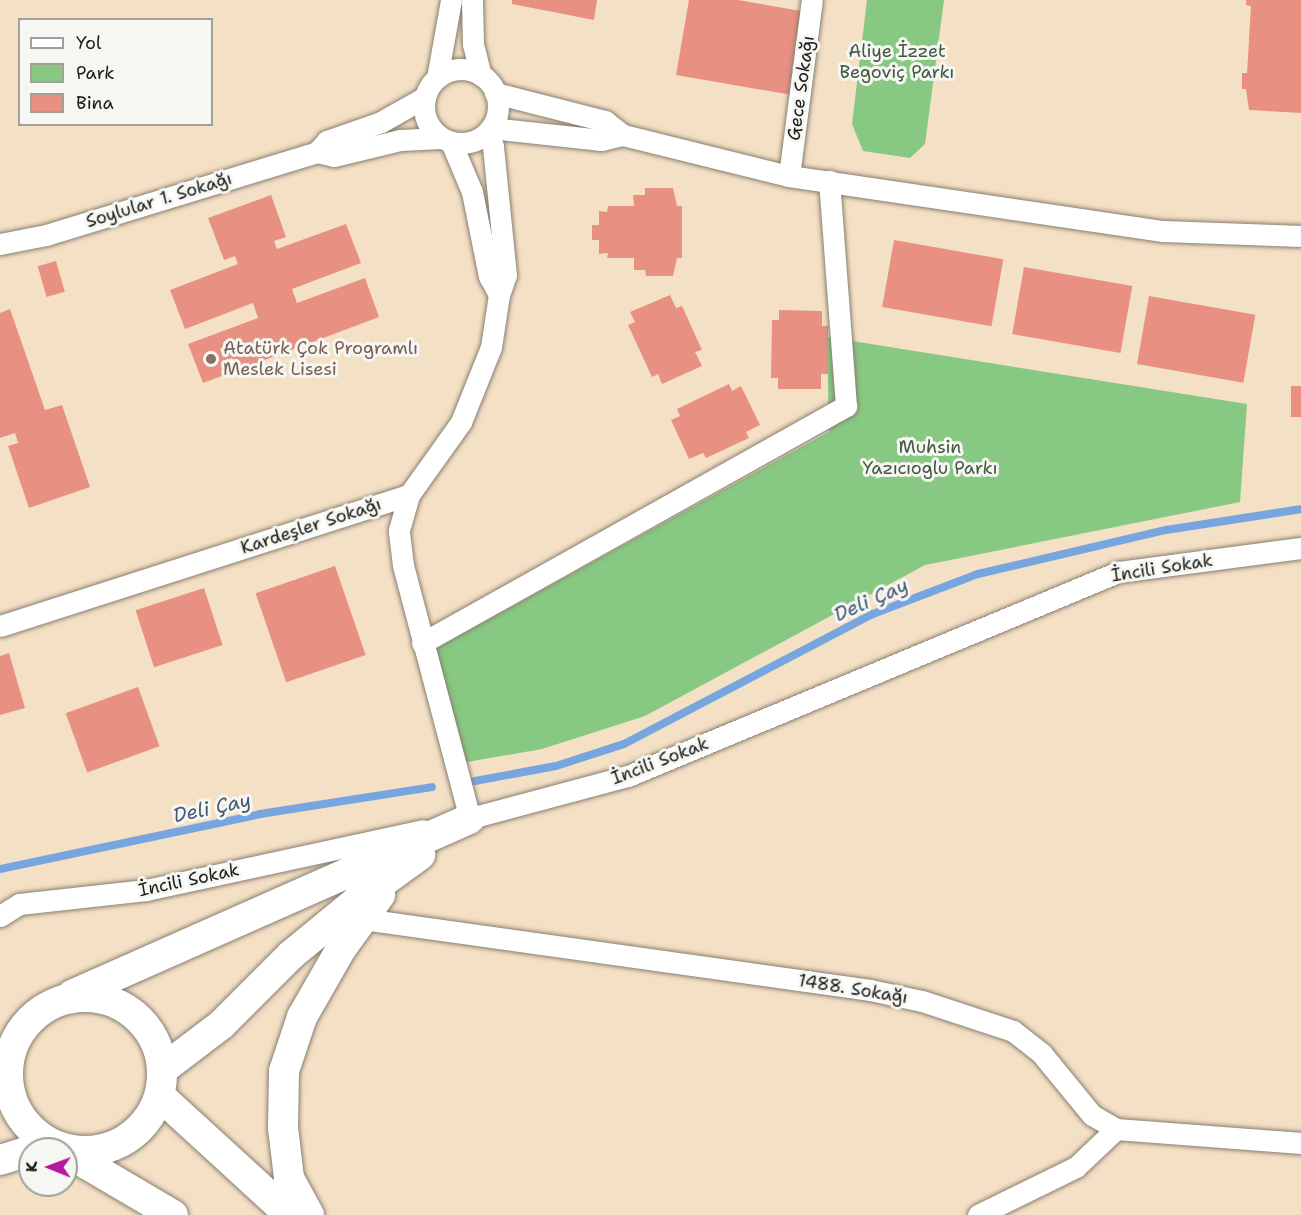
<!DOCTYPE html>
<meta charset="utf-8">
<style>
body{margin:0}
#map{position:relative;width:1301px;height:1215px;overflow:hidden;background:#f4e0c5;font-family:"Shantell Sans",sans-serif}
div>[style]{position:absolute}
.green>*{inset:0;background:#87c982}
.stream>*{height:8px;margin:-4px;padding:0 4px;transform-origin:4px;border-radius:4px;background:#77a5e0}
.building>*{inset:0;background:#e89183;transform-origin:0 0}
.roads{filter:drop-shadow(0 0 2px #887e70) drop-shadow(0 0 2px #887e70)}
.street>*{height:21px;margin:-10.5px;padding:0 10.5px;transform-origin:10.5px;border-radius:10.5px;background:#fff}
.street>.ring{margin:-10.5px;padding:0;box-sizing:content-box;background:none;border:21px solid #fff;border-radius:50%}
.secondary>*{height:30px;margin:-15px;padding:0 15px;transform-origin:15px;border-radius:15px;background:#fff}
.secondary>.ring{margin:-15px;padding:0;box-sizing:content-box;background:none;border:30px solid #fff;border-radius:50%}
.dots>*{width:16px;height:16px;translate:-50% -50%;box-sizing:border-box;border:3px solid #f6f6f2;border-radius:50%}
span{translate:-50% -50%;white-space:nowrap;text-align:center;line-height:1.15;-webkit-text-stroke:6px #f6f6f2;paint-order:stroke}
.park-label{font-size:18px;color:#415940}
.street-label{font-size:18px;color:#1c1c1c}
.education-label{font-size:18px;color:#785e54}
.left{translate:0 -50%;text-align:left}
.water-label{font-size:20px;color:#455a74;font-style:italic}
.legend{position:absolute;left:18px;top:18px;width:195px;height:108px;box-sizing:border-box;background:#f6f6f2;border:2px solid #9f9f9c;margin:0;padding:8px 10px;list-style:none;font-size:18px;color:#1c1c1c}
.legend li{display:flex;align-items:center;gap:12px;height:30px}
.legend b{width:30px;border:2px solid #9f9f9c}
.north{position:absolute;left:18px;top:1137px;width:60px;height:60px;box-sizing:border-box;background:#f6f6f2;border:2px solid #9f9f9c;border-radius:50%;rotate:271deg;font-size:16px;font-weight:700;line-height:24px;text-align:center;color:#1c1c1c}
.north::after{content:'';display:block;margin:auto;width:21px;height:27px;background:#b5179e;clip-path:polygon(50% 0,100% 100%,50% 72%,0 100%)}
</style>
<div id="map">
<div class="green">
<div style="clip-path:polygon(867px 0,944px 0,925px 144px,910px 158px,863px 151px,852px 124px)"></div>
<div style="clip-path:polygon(827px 337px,1247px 404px,1240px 502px,925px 565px,645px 716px,542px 749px,456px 764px,431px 651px,829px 432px)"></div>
</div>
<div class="stream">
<div style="left:475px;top:781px;width:82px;rotate:-10.5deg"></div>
<div style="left:556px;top:766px;width:71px;rotate:-17.9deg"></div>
<div style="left:624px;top:744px;width:281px;rotate:-27.6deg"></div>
<div style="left:873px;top:614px;width:112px;rotate:-20.9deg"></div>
<div style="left:978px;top:574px;width:193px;rotate:-13.2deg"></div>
<div style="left:1166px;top:530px;width:137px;rotate:-8.8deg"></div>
<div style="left:0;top:869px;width:266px;rotate:-11.9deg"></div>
<div style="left:260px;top:814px;width:174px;rotate:-8.9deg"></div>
</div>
<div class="building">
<div style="clip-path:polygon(512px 0,597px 0,594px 20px,512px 4px)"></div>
<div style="clip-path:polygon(689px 0,738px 0,807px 12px,792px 95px,676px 75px)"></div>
<div style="clip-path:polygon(1246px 0,1301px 0,1301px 113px,1249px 110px,1246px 89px,1242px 89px,1242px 73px,1247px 73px,1251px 6px,1246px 5px)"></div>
<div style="clip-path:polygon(645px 188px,673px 188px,677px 206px,682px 206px,682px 258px,677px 258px,673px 276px,646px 276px,645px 270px,634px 270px,634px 258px,607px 258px,608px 253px,599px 254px,599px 240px,592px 240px,592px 225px,599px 225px,599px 211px,607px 212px,608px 206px,634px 206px,633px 195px,645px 195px)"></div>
<div style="clip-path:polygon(271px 195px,286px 237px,274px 241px,277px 249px,346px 224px,361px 263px,292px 289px,297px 303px,365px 278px,379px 317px,203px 383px,188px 344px,258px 318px,253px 303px,185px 329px,170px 290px,238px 264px,235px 256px,224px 260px,208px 218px)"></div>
<div style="left:894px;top:240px;width:111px;height:68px;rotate:10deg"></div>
<div style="left:56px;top:261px;width:32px;height:19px;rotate:74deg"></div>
<div style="left:1024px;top:267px;width:110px;height:68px;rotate:10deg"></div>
<div style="clip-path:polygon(670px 295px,676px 308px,682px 306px,702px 350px,695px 352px,702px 366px,662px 384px,658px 374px,652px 377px,628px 325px,635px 322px,630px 312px)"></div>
<div style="left:1149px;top:296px;width:108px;height:69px;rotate:10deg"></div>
<div style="clip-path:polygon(10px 309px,45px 410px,62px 405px,90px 487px,29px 508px,8px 446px,18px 443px,15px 433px,0 438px,0 313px)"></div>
<div style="clip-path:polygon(779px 310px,822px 311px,822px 326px,828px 326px,828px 374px,821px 374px,821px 389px,778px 389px,778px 378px,771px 378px,772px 320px,779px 320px)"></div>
<div style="clip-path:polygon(729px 384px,732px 391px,741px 386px,760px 425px,746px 432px,749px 438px,706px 458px,703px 453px,689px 459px,671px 420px,680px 416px,677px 409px)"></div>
<div style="left:1291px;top:386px;width:10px;height:31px"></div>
<div style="left:335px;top:566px;width:94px;height:84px;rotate:71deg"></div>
<div style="left:204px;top:588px;width:60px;height:72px;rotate:72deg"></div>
<div style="clip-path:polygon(9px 653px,25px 708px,0 715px,0 656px)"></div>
<div style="left:138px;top:687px;width:63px;height:77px;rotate:70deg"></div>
</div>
<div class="roads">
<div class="street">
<div style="left:472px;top:0;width:44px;rotate:88.7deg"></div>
<div style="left:473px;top:44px;width:32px;rotate:76deg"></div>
<div class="ring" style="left:424px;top:69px;width:53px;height:53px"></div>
<div style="left:437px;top:78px;width:79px;rotate:-79.8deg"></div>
<div style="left:495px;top:93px;width:114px;rotate:14.3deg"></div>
<div style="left:605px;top:121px;width:23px;rotate:38deg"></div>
<div style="left:623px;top:135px;width:171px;rotate:13.9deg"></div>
<div style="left:789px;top:176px;width:378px;rotate:8.4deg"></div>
<div style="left:1163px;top:231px;width:138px;rotate:2.1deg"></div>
<div style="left:491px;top:128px;width:111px;rotate:6.2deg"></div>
<div style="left:601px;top:140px;width:23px;rotate:-13deg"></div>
<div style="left:451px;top:142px;width:54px;rotate:67.2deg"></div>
<div style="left:472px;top:192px;width:86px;rotate:78.6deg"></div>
<div style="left:489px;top:276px;width:21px;rotate:62deg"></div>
<div style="left:317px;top:152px;width:17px;rotate:13deg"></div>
<div style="left:334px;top:156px;width:68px;rotate:-13.6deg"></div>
<div style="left:400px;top:140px;width:41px;rotate:-2.8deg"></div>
<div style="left:789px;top:176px;width:177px;rotate:-82.6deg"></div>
<div style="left:0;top:244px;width:47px;rotate:-11.1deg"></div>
<div style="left:46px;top:235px;width:283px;rotate:-17deg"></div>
<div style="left:317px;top:152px;width:15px;rotate:-48deg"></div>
<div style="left:327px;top:141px;width:57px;rotate:-19.4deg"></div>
<div style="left:381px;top:122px;width:51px;rotate:-29.6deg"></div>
<div style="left:0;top:626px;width:429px;rotate:-17.8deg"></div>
<div style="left:422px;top:643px;width:486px;rotate:-29.2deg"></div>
<div style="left:846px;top:406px;width:226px;rotate:-94.3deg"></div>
<div style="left:470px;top:819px;width:263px;rotate:-104.8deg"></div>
<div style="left:403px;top:565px;width:35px;rotate:-97deg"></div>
<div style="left:399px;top:530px;width:36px;rotate:-74deg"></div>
<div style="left:409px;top:495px;width:90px;rotate:-54.5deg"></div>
<div style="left:461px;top:422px;width:81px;rotate:-68.2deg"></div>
<div style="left:491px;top:347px;width:53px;rotate:-81.3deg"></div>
<div style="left:499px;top:295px;width:21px;rotate:-71deg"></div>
<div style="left:506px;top:275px;width:130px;rotate:-95.8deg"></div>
<div style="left:493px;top:146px;width:13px;rotate:-117deg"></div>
<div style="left:456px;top:822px;width:178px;rotate:-15deg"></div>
<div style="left:628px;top:776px;width:531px;rotate:-22.6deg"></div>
<div style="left:1118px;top:572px;width:185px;rotate:-7.5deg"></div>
<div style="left:0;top:916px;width:22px;rotate:-32deg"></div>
<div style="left:19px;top:904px;width:128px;rotate:-6.3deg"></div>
<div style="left:146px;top:890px;width:283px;rotate:-12.2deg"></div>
<div style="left:363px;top:919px;width:512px;rotate:7.97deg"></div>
<div style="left:870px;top:990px;width:53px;rotate:11.9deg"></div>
<div style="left:922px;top:1001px;width:96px;rotate:18.2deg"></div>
<div style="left:1013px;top:1031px;width:37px;rotate:38deg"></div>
<div style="left:1042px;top:1054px;width:79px;rotate:50.7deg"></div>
<div style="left:1092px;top:1115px;width:28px;rotate:30deg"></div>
<div style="left:1116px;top:1129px;width:186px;rotate:4.3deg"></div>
<div style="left:978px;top:1215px;width:109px;rotate:-26.1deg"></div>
<div style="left:1076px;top:1167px;width:55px;rotate:-43.5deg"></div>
</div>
<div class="secondary">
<div style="left:72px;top:995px;width:435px;rotate:-23.9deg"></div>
<div class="ring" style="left:8px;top:997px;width:124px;height:124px"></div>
<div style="left:163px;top:1069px;width:73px;rotate:-37.2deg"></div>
<div style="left:221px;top:1025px;width:99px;rotate:-45deg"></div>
<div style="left:291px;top:955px;width:87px;rotate:-39.4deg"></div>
<div style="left:358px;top:900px;width:77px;rotate:-36deg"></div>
<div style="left:160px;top:1096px;width:176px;rotate:42.5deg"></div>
<div style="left:66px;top:1152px;width:124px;rotate:30.5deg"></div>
<div style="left:0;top:1160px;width:31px;rotate:-17deg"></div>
<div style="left:309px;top:1215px;width:42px;rotate:-118.4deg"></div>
<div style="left:289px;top:1178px;width:50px;rotate:-96.8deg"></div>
<div style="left:283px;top:1128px;width:57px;rotate:-89deg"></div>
<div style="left:284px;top:1071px;width:57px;rotate:-71.6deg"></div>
<div style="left:302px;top:1017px;width:78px;rotate:-60.2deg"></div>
<div style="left:341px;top:949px;width:67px;rotate:-54.2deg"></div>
</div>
</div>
<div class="dots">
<div style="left:211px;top:359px;background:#8d6e63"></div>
</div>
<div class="park-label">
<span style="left:897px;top:62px">Aliye İzzet<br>Begoviç Parkı</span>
<span style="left:930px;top:458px">Muhsin<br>Yazıcıoglu Parkı</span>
</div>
<div class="street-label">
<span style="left:801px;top:88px;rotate:-82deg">Gece Sokağı</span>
<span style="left:159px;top:200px;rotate:-17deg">Soylular 1. Sokağı</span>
<span style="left:311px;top:526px;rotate:-18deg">Kardeşler Sokağı</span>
<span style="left:1162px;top:568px;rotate:-9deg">İncili Sokak</span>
<span style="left:660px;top:761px;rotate:-21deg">İncili Sokak</span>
<span style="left:189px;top:880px;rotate:-12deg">İncili Sokak</span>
<span style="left:853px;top:989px;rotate:9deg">1488. Sokağı</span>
</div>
<div class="education-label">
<span class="left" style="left:223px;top:359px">Atatürk Çok Programlı<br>Meslek Lisesi</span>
</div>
<div class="water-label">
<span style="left:871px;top:600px;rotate:-24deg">Deli Çay</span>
<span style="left:212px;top:808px;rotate:-12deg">Deli Çay</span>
</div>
<ul class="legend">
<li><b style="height:8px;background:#fff"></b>Yol</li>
<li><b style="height:16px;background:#87c982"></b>Park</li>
<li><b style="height:16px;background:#e89183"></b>Bina</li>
</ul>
<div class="north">K</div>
</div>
